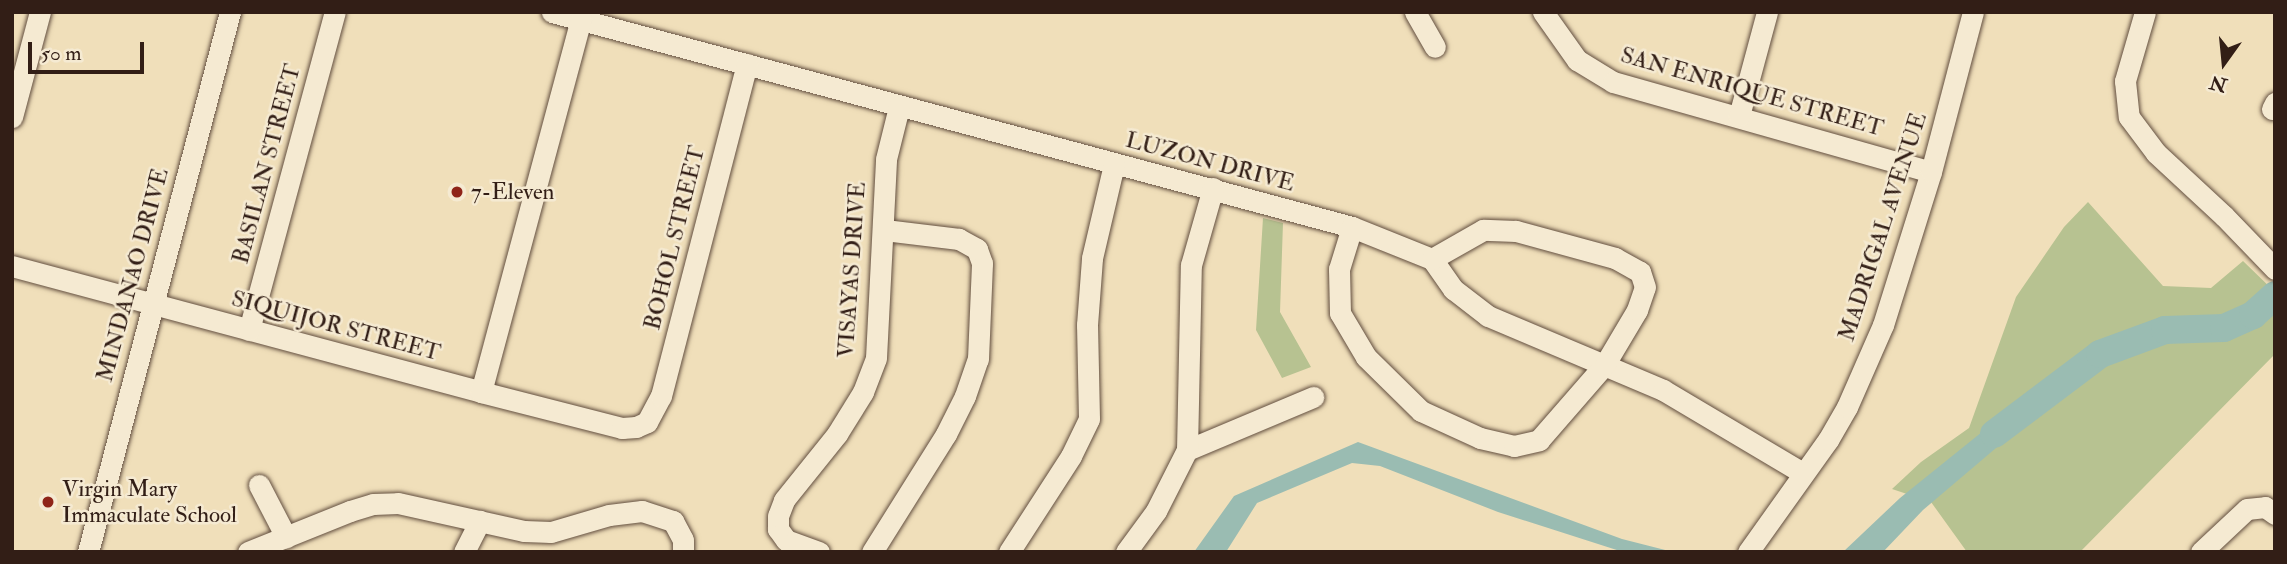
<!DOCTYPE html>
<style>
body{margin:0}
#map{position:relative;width:2287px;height:564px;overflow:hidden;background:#f0dfba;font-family:"IM FELL Double Pica",serif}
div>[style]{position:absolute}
.green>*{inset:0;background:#b7c291}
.water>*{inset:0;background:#9abcb2}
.river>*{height:28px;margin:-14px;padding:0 14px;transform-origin:14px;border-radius:14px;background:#9abcb2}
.roads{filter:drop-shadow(0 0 2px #624e3f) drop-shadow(0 0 2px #624e3f)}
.minor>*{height:21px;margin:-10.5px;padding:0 10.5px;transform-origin:10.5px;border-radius:10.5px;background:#f5ead2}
.dots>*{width:19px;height:19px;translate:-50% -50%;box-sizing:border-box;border:4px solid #f5ead2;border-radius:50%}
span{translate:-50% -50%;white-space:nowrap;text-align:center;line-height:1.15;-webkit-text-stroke:5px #f5ead2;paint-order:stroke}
.street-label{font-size:23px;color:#321e16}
.poi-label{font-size:23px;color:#321e16}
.left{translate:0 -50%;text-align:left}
.frame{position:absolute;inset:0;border:14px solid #321e16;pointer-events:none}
.north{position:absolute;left:2189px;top:28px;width:70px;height:70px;-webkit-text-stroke:5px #f5ead2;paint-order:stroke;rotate:195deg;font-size:19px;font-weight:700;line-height:28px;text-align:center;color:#321e16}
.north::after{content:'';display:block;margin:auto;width:24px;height:32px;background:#321e16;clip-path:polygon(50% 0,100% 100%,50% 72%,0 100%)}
.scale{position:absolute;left:28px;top:42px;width:116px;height:32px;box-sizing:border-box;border:4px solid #321e16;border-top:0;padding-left:9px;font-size:21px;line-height:24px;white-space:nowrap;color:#321e16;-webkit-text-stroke:5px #f5ead2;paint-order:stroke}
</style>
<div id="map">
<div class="green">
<div style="clip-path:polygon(2088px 202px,2163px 286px,2211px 288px,2243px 261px,2275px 292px,2275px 354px,2080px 552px,1967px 552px,1931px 502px,1892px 489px,1921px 462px,1969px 428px,2016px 297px,2064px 227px)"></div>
<div style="clip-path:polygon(1263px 218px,1283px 223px,1280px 312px,1311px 367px,1282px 378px,1256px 330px)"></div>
</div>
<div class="water">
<div style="clip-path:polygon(2018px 403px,2029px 420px,1923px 510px,1883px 552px,1843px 552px,1900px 498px)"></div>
<div style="clip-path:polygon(1358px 442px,1622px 539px,1673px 552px,1623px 552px,1498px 512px,1380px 466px,1352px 463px,1257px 503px,1226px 552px,1194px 552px,1234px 496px)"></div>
</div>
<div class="river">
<div style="left:1994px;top:434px;width:133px;rotate:-37deg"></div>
<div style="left:2100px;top:354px;width:69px;rotate:-20.3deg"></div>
<div style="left:2165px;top:330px;width:59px;rotate:-1.9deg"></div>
<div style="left:2224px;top:328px;width:32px;rotate:-24deg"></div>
<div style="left:2253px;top:315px;width:30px;rotate:-42deg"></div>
</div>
<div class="roads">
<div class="minor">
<div style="left:552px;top:12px;width:828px;rotate:15.04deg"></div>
<div style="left:1352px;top:227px;width:86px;rotate:21.8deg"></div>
<div style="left:1432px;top:259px;width:37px;rotate:55deg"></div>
<div style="left:1453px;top:289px;width:44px;rotate:37.6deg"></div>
<div style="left:1488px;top:316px;width:190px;rotate:22.9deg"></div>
<div style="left:1663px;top:390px;width:163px;rotate:30.7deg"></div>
<div style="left:1415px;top:12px;width:40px;rotate:60.3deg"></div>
<div style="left:1543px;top:12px;width:59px;rotate:54.7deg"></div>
<div style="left:1577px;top:60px;width:42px;rotate:31.4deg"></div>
<div style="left:1613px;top:82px;width:330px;rotate:15.8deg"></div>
<div style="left:2145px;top:12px;width:72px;rotate:106.2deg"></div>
<div style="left:2125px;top:81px;width:36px;rotate:84deg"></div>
<div style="left:2129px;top:117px;width:45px;rotate:53.1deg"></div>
<div style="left:2156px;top:153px;width:93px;rotate:42.8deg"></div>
<div style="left:2224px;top:216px;width:74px;rotate:46.1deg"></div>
<div style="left:2272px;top:109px;width:7px;rotate:-63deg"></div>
<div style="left:1739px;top:116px;width:108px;rotate:-74.9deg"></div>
<div style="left:12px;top:117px;width:109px;rotate:-75.1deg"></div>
<div style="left:1352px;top:227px;width:44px;rotate:107.2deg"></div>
<div style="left:1339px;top:269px;width:44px;rotate:88.7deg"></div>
<div style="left:1340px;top:313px;width:51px;rotate:59.4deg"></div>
<div style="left:1366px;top:357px;width:77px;rotate:44.5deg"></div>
<div style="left:1421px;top:411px;width:65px;rotate:24.6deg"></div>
<div style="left:1480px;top:438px;width:35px;rotate:13deg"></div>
<div style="left:1514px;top:446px;width:26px;rotate:-13deg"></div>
<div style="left:1539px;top:440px;width:101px;rotate:-49deg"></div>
<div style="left:1605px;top:364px;width:63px;rotate:-59.3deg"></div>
<div style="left:1637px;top:310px;width:24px;rotate:-71deg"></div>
<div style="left:1645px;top:287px;width:16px;rotate:-108deg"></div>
<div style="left:1640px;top:272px;width:29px;rotate:-151deg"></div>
<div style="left:1615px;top:258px;width:103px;rotate:-164.7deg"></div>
<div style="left:1516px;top:231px;width:33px;rotate:-178deg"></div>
<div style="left:1483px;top:230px;width:59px;rotate:150.4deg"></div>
<div style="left:12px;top:266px;width:486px;rotate:15deg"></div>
<div style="left:481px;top:392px;width:146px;rotate:14.3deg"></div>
<div style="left:622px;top:428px;width:14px;rotate:-4deg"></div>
<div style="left:636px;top:427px;width:12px;rotate:-24deg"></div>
<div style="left:647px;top:422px;width:30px;rotate:-62deg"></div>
<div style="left:661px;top:396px;width:343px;rotate:-75.5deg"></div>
<div style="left:249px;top:330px;width:329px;rotate:-74.9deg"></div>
<div style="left:481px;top:392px;width:385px;rotate:-75deg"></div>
<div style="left:1187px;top:450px;width:137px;rotate:-22.8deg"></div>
<div style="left:259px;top:485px;width:59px;rotate:62.6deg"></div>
<div style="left:88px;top:552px;width:558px;rotate:-75.27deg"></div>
<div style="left:248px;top:552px;width:110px;rotate:-21.9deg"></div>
<div style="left:350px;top:511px;width:24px;rotate:-17deg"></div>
<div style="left:373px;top:504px;width:25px;rotate:-2deg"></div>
<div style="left:398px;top:503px;width:129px;rotate:12.5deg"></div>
<div style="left:524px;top:531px;width:27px;rotate:2deg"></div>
<div style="left:551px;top:532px;width:60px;rotate:-16.3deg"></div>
<div style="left:609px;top:515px;width:33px;rotate:-7deg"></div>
<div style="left:642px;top:511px;width:33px;rotate:18deg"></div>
<div style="left:673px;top:521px;width:21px;rotate:62deg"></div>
<div style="left:683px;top:540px;width:12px;rotate:90deg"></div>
<div style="left:464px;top:552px;width:35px;rotate:-63deg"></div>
<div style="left:819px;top:552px;width:35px;rotate:-160deg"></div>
<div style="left:786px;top:540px;width:14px;rotate:-126deg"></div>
<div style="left:778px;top:529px;width:13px;rotate:-90deg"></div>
<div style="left:778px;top:516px;width:17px;rotate:-69deg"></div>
<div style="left:784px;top:500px;width:85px;rotate:-51.2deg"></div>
<div style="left:837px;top:434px;width:49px;rotate:-58.2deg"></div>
<div style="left:863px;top:392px;width:36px;rotate:-69deg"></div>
<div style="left:876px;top:358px;width:199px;rotate:-87.1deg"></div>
<div style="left:886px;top:159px;width:54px;rotate:-76deg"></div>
<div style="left:872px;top:552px;width:139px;rotate:-57.9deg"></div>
<div style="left:946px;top:434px;width:42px;rotate:-63.4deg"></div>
<div style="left:965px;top:396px;width:39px;rotate:-71deg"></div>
<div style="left:978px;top:359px;width:96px;rotate:-87.6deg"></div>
<div style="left:982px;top:263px;width:15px;rotate:-110deg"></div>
<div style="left:977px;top:249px;width:21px;rotate:-151deg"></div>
<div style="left:959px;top:239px;width:75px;rotate:-173.1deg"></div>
<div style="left:1009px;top:552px;width:114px;rotate:-57.1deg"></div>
<div style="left:1071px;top:456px;width:41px;rotate:-64.1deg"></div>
<div style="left:1089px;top:419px;width:94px;rotate:-91.2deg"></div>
<div style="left:1087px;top:325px;width:67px;rotate:-85.7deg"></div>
<div style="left:1092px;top:258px;width:97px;rotate:-76.8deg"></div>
<div style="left:1126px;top:552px;width:51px;rotate:-53.8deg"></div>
<div style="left:1156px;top:511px;width:68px;rotate:-63.1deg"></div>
<div style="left:1187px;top:450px;width:185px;rotate:-88.8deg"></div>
<div style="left:1191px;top:265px;width:80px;rotate:-74.1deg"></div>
<div style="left:1748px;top:552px;width:138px;rotate:-54.5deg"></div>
<div style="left:1828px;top:440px;width:38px;rotate:-60deg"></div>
<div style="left:1847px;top:407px;width:90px;rotate:-66.3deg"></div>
<div style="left:1883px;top:325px;width:160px;rotate:-72.6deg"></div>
<div style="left:1931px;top:172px;width:165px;rotate:-75.3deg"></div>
<div style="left:2201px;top:552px;width:63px;rotate:-43.1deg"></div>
<div style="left:2247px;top:509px;width:18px;rotate:-6deg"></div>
<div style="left:2265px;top:507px;width:12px;rotate:35deg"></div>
</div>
</div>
<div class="dots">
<div style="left:457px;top:192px;background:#8f2418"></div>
<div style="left:48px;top:502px;background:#8f2418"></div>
</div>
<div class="street-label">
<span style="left:1752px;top:92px;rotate:16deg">SAN ENRIQUE STREET</span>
<span style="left:1210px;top:162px;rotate:15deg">LUZON DRIVE</span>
<span style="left:267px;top:164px;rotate:-75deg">BASILAN STREET</span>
<span style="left:1883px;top:227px;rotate:-72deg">MADRIGAL AVENUE</span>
<span style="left:675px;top:238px;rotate:-76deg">BOHOL STREET</span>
<span style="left:852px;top:270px;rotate:-86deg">VISAYAS DRIVE</span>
<span style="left:133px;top:275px;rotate:-75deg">MINDANAO DRIVE</span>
<span style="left:336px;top:326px;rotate:15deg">SIQUIJOR STREET</span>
</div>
<div class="poi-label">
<span class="left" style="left:471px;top:192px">7-Eleven</span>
<span class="left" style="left:62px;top:502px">Virgin Mary<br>Immaculate School</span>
</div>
<div class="frame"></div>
<div class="north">N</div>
<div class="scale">50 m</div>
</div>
